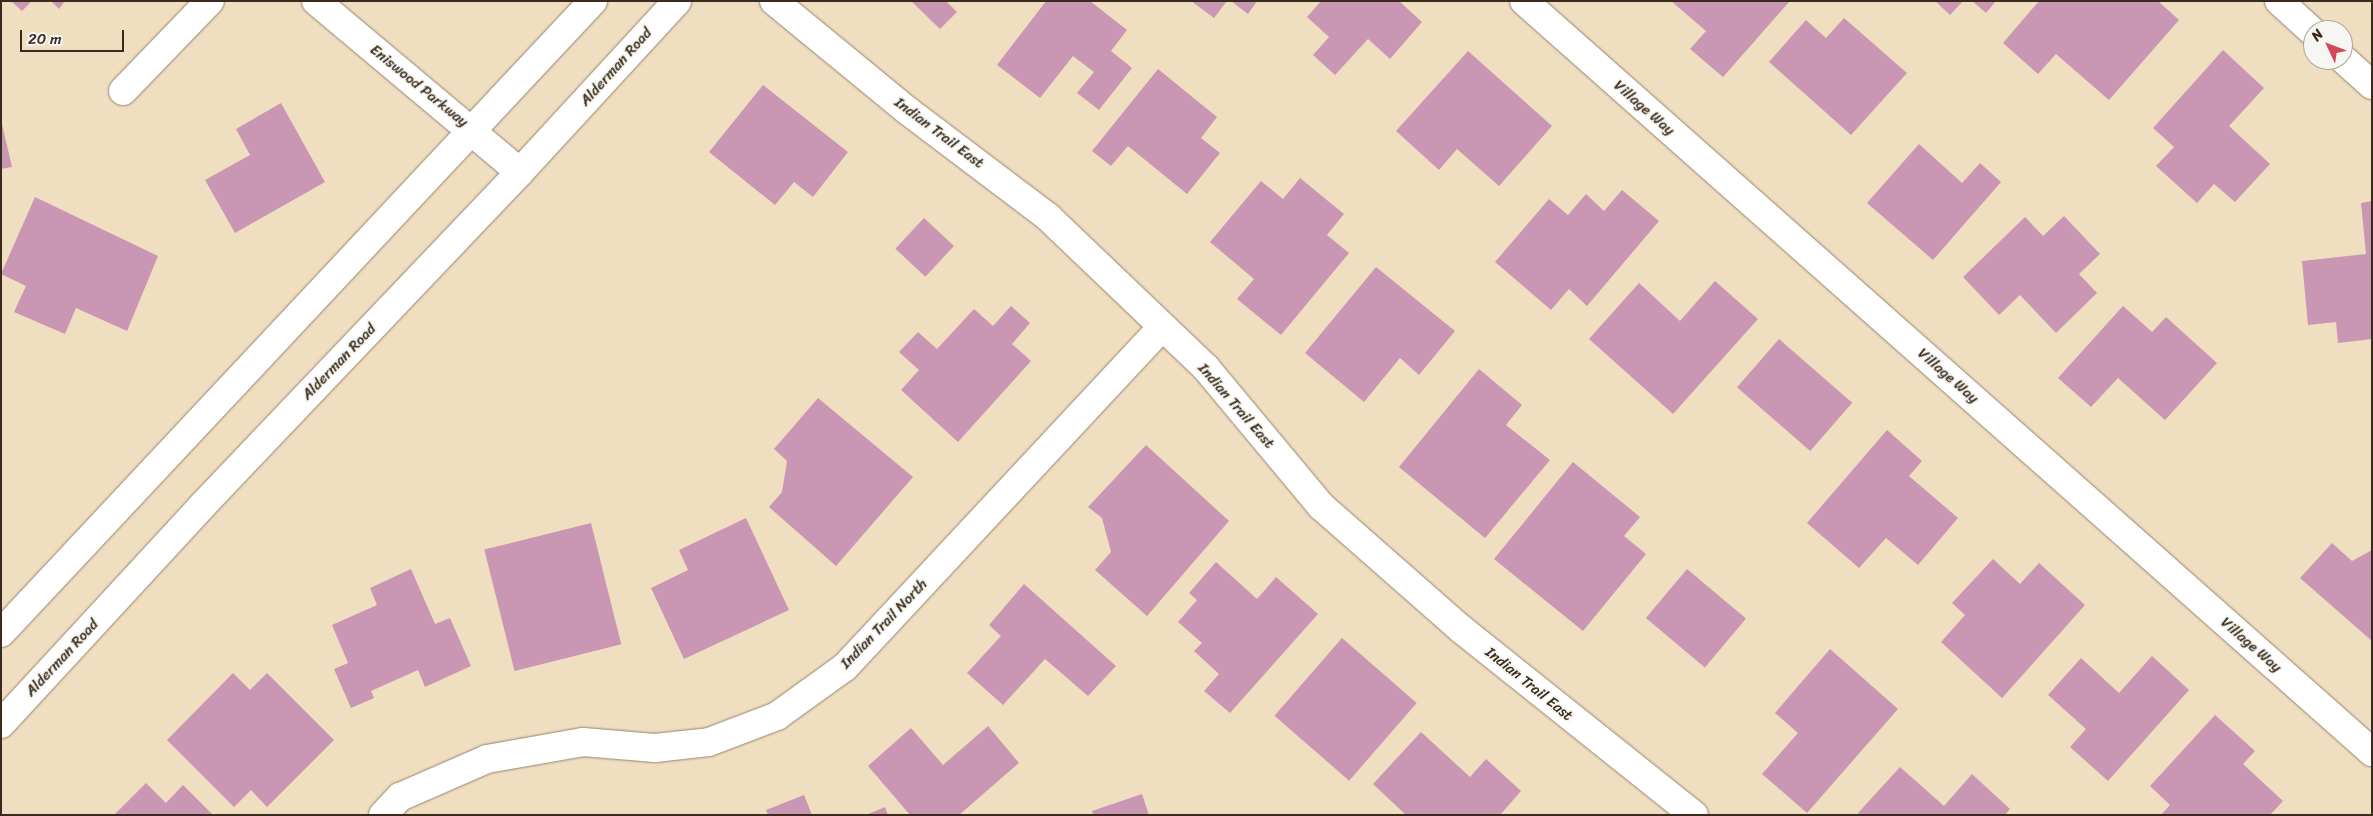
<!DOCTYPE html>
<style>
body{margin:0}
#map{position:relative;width:2373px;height:816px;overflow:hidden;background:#f0dec0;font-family:Sriracha,sans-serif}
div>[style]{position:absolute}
.building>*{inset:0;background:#c997b3;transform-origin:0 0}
.roads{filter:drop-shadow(0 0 1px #96846f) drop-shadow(0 0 1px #96846f)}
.minor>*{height:28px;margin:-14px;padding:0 14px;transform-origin:14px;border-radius:14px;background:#fff}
.major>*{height:28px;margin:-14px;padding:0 14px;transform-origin:14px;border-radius:14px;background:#fff}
span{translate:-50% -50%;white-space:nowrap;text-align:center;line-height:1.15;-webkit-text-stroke:4px #f6f6f2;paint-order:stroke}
.street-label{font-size:15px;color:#3b2a1e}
.frame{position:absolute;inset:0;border:2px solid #3b2a1e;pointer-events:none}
.north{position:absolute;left:2303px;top:20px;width:50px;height:50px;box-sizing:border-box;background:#f6f6f2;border:1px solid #aba49d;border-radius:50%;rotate:313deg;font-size:14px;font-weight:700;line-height:20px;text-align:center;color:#3b2a1e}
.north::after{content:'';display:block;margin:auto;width:18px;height:22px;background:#d1495b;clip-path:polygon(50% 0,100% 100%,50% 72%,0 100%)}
.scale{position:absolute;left:20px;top:30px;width:104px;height:22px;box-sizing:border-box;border:2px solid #3b2a1e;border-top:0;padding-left:6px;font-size:15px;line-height:18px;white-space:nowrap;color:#3b2a1e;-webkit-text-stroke:4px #f6f6f2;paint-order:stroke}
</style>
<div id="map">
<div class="building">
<div style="clip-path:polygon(11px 1px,32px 1px,22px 11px)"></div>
<div style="clip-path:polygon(51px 1px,65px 1px,59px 9px)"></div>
<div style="clip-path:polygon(911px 1px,946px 1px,957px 12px,940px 29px)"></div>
<div style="clip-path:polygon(1046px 1px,1090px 1px,1127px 30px,1111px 51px,1132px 68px,1099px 110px,1077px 93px,1094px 72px,1073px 56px,1040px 98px,997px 65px)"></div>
<div style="clip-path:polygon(1191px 1px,1227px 1px,1214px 18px)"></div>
<div style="clip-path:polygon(1231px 1px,1257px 1px,1248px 14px)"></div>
<div style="clip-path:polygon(1321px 1px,1399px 1px,1422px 22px,1390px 59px,1368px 39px,1335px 75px,1313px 55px,1329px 37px,1307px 17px)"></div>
<div style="clip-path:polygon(1671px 1px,1790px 1px,1723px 77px,1690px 49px,1706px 31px)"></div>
<div style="clip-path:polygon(1935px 1px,1963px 1px,1950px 15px)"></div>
<div style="clip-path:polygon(1972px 1px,1996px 1px,1986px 13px)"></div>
<div style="clip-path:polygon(2039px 1px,2158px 1px,2179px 20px,2109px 100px,2056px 54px,2038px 74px,2003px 43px)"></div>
<div style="clip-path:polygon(1844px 18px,1907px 73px,1851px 135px,1769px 62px,1806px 20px,1826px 38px)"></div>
<div style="clip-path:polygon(2223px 50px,2264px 88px,2229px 126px,2270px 164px,2235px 202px,2214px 184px,2197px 203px,2156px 166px,2174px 147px,2153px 128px)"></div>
<div style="clip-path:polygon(1468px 51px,1552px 126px,1499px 186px,1457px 149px,1439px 170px,1396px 131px)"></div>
<div style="clip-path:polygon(1158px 69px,1217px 117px,1201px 138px,1220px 153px,1187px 194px,1128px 146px,1111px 166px,1092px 151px)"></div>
<div style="clip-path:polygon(763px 85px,848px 152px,813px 197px,794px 182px,775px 205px,709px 152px)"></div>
<div style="clip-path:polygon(281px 103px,325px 182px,235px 233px,205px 180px,250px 155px,236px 129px)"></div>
<div style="clip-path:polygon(1px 120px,12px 167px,1px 169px)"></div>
<div style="clip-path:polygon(1919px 144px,1962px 183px,1980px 163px,2001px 182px,1933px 260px,1867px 203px)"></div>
<div style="clip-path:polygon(1300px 178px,1344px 214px,1327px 235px,1349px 253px,1281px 335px,1237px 299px,1254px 279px,1210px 242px,1261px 181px,1283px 199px)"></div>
<div style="clip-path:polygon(1622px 190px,1659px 221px,1587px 306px,1569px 289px,1551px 310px,1495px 262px,1549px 199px,1568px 215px,1586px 194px,1604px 211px)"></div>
<div style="clip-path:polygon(35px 197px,158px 256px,127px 331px,76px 308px,65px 334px,14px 312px,26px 286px,1px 274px)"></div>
<div style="clip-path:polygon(2372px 201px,2372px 339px,2338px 343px,2336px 322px,2308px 325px,2302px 261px,2366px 254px,2361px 203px)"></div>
<div style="clip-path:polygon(2064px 216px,2100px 254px,2079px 274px,2097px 293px,2056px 333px,2020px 295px,1999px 315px,1963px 277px,2025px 217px,2043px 236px)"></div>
<div style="left:924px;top:218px;width:41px;height:42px;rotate:43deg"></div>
<div style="clip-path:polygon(1376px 267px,1455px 331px,1419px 375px,1400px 358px,1364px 402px,1305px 353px)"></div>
<div style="clip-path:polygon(1715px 281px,1758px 319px,1673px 414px,1589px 339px,1639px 283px,1680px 321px)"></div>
<div style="clip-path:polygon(1011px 306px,1030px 323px,1012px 344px,1031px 361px,958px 442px,901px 390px,919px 370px,899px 352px,918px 332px,937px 349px,974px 309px,993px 326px)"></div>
<div style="clip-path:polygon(2123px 306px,2152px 332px,2166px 317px,2217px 363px,2165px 420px,2118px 378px,2091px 407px,2058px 378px)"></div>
<div style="left:1779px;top:339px;width:97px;height:64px;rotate:41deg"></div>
<div style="clip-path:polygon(1479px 369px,1522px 405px,1506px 425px,1550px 460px,1485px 538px,1399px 467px)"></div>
<div style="clip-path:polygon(818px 398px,913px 477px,836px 566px,769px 507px,782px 492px,787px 461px,774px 449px)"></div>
<div style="clip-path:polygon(1887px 430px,1922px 461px,1909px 476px,1958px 518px,1918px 565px,1886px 538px,1859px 568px,1807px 523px)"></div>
<div style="clip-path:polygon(1146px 445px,1229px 521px,1147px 616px,1095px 570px,1111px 552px,1102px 518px,1088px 507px)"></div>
<div style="clip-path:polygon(1573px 462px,1640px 517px,1624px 536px,1646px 554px,1583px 631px,1494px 559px)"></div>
<div style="clip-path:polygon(746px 518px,789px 610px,684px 659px,651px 588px,688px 570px,679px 550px)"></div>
<div style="left:591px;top:523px;width:125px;height:110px;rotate:76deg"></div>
<div style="clip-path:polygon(2332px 543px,2352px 561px,2372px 550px,2372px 641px,2300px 578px)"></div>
<div style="clip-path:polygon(1993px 559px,2020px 584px,2039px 563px,2085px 605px,2002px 698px,1941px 642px,1965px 615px,1952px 603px)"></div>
<div style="clip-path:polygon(1216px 562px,1257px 599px,1276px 577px,1318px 614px,1230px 713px,1204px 691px,1219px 674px,1194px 651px,1202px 643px,1178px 622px,1197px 600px,1189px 593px)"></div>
<div style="clip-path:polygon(411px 569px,435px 624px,450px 618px,471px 666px,425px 687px,418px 670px,371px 691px,374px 698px,351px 708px,334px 669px,348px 663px,332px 625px,377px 605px,370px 588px)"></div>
<div style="left:1687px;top:569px;width:77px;height:64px;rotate:40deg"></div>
<div style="clip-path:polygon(1024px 584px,1116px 666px,1088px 696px,1045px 659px,1003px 705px,967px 673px,1001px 636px,989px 625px)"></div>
<div style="left:1342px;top:638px;width:99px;height:103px;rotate:41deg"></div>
<div style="clip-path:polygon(1830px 649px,1898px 709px,1807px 813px,1762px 774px,1798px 733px,1775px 713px)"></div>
<div style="clip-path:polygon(2152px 656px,2189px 690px,2108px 781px,2070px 747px,2086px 729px,2048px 695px,2081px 658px,2119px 693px)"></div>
<div style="clip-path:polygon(233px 673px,250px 690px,267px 673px,334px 740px,267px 807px,251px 790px,234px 807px,167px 740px)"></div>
<div style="clip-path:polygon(2215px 715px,2255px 751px,2243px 764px,2283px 801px,2270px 815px,2161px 815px,2170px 805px,2150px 786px)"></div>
<div style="clip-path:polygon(988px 726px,1019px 763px,959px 815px,910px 815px,868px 766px,911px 728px,943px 765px)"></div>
<div style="clip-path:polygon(1421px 732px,1470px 777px,1486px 759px,1521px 791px,1500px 815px,1406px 815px,1373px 784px)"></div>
<div style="clip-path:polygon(1900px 767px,1944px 806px,1972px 774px,2010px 809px,2005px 815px,1860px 815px,1858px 813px)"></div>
<div style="clip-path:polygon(146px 783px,166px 803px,183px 785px,213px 815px,114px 815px)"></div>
<div style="clip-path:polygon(1142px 794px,1149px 815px,1093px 815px,1092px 811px)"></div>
<div style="clip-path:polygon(804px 795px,812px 815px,768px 815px,766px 810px)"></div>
<div style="clip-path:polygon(885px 807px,888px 815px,866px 815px)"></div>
</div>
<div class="roads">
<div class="minor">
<div style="left:316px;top:1px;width:266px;rotate:40deg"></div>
<div style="left:774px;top:1px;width:173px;rotate:39.4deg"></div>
<div style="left:908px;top:111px;width:176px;rotate:37.1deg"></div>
<div style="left:1048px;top:217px;width:219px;rotate:43.7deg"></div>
<div style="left:1206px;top:368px;width:180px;rotate:50.2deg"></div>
<div style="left:1321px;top:506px;width:186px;rotate:41.3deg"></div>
<div style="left:1461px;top:629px;width:298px;rotate:38.6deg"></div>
<div style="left:1524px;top:1px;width:1133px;rotate:41.53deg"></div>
<div style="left:2279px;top:1px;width:46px;rotate:42.4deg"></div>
<div style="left:2343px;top:59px;width:39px;rotate:42deg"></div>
<div style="left:123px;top:91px;width:125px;rotate:-46deg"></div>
<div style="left:383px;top:815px;width:25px;rotate:-47deg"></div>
<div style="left:400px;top:797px;width:95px;rotate:-23.6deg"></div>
<div style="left:487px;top:759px;width:97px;rotate:-10deg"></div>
<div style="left:583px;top:742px;width:72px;rotate:4.8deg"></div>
<div style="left:655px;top:748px;width:54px;rotate:-6.3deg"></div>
<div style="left:709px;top:742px;width:73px;rotate:-20.9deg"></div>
<div style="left:777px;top:716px;width:84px;rotate:-35.8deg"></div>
<div style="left:845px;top:667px;width:465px;rotate:-47deg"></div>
</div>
<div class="major">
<div style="left:1px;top:633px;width:866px;rotate:-46.87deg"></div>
<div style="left:1px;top:724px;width:297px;rotate:-47.3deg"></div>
<div style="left:202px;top:506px;width:461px;rotate:-46.4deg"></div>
<div style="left:520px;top:172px;width:232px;rotate:-47.4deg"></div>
</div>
</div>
<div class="street-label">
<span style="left:616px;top:67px;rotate:-48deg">Alderman Road</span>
<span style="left:419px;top:86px;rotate:39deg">Eniswood Parkway</span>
<span style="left:1644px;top:108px;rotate:41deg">Village Way</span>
<span style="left:939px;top:133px;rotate:37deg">Indian Trail East</span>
<span style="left:339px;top:362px;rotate:-46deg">Alderman Road</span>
<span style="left:1948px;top:376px;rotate:41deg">Village Way</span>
<span style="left:1236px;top:406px;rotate:49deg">Indian Trail East</span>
<span style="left:884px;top:624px;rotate:-46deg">Indian Trail North</span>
<span style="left:2251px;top:645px;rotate:41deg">Village Way</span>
<span style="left:62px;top:658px;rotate:-47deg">Alderman Road</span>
<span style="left:1529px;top:684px;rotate:39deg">Indian Trail East</span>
</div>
<div class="frame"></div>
<div class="north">N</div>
<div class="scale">20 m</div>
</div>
